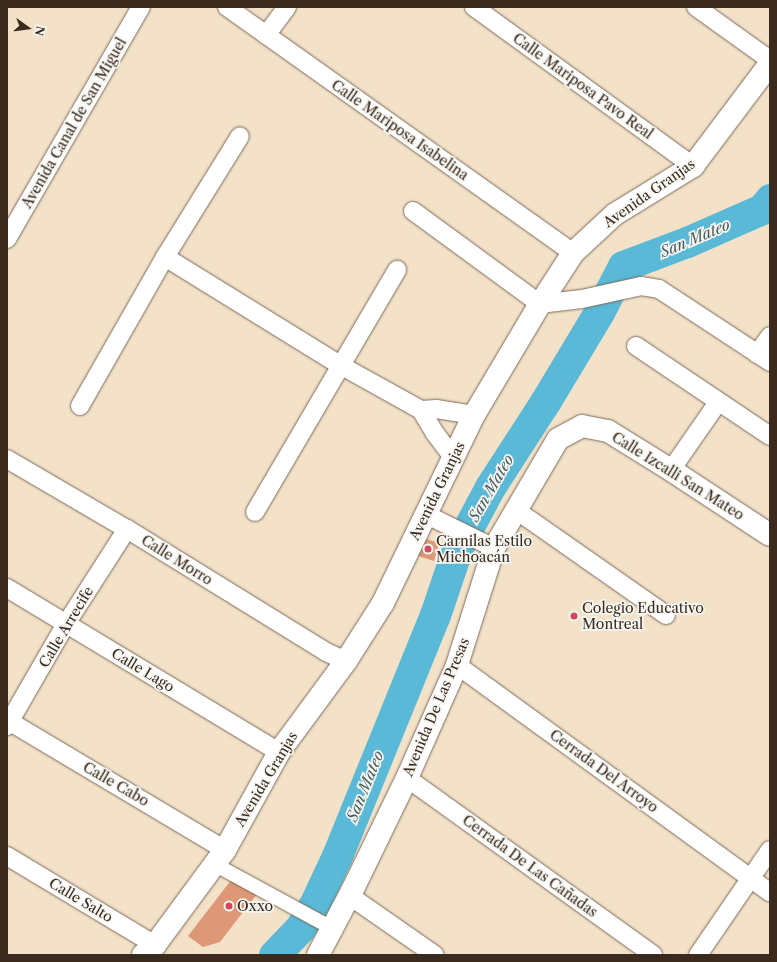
<!DOCTYPE html>
<meta charset="utf-8">
<style>
body{margin:0}
#map{position:relative;width:777px;height:962px;overflow:hidden;background:#f3e1c8;font-family:"Libre Caslon Text",serif}
div>[style]{position:absolute}
.river>*{height:31px;margin:-15.5px;padding:0 15.5px;transform-origin:15.5px;border-radius:15.5px;background:#59b9d7}
.building>*{inset:0;background:#de9777}
.roads{filter:drop-shadow(0 0 1px #7b6a5a) drop-shadow(0 0 1px #7b6a5a)}
.pedestrian>*{height:14px;margin:-7px;padding:0 7px;transform-origin:7px;border-radius:7px;background:#fff}
.minor>*{height:18px;margin:-9px;padding:0 9px;transform-origin:9px;border-radius:9px;background:#fff}
.tertiary>*{height:22px;margin:-11px;padding:0 11px;transform-origin:11px;border-radius:11px;background:#fff}
.dots>*{width:11px;height:11px;translate:-50% -50%;box-sizing:border-box;border:2px solid #f6f6f2;border-radius:50%}
span{translate:-50% -50%;white-space:nowrap;text-align:center;line-height:1.15;-webkit-text-stroke:3.5px #f6f6f2;paint-order:stroke}
.street-label{font-size:14px;color:#3b2a1e}
.poi-label{font-size:14px;color:#3b2a1e}
.left{translate:0 -50%;text-align:left}
.water-label{font-size:15px;color:#465c5f;font-style:italic}
.frame{position:absolute;inset:0;border:8px solid #3b2a1e;pointer-events:none}
.north{position:absolute;left:8px;top:8px;width:40px;height:40px;-webkit-text-stroke:3px #f6f6f2;paint-order:stroke;rotate:104deg;font-size:11px;font-weight:700;line-height:16px;text-align:center;color:#3b2a1e}
.north::after{content:'';display:block;margin:auto;width:14px;height:18px;background:#3b2a1e;clip-path:polygon(50% 0,100% 100%,50% 72%,0 100%)}
</style>
<div id="map">
<div class="river">
<div style="left:274px;top:955px;width:37px;rotate:-46deg"></div>
<div style="left:300px;top:928px;width:27px;rotate:-59deg"></div>
<div style="left:314px;top:905px;width:54px;rotate:-64.9deg"></div>
<div style="left:337px;top:856px;width:260px;rotate:-67.9deg"></div>
<div style="left:435px;top:615px;width:72px;rotate:-71.3deg"></div>
<div style="left:458px;top:547px;width:68px;rotate:-61.9deg"></div>
<div style="left:490px;top:487px;width:101px;rotate:-57.1deg"></div>
<div style="left:545px;top:402px;width:105px;rotate:-59deg"></div>
<div style="left:599px;top:312px;width:52px;rotate:-62.4deg"></div>
<div style="left:623px;top:266px;width:68px;rotate:-20.6deg"></div>
<div style="left:687px;top:242px;width:82px;rotate:-23.7deg"></div>
<div style="left:762px;top:209px;width:13px;rotate:-51deg"></div>
</div>
<div class="building">
<div style="clip-path:polygon(423px 538px,439px 543px,434px 561px,415px 555px)"></div>
<div style="clip-path:polygon(232px 879px,257px 894px,220px 942px,203px 947px,188px 936px)"></div>
</div>
<div class="roads">
<div class="pedestrian">
<div style="left:214px;top:864px;width:134px;rotate:28.5deg"></div>
</div>
<div class="minor">
<div style="left:227px;top:7px;width:425px;rotate:35.4deg"></div>
<div style="left:474px;top:7px;width:271px;rotate:36deg"></div>
<div style="left:696px;top:7px;width:91px;rotate:35.6deg"></div>
<div style="left:266px;top:35px;width:35px;rotate:-53deg"></div>
<div style="left:413px;top:211px;width:157px;rotate:36.2deg"></div>
<div style="left:540px;top:304px;width:42px;rotate:-6.8deg"></div>
<div style="left:582px;top:299px;width:60px;rotate:-12.4deg"></div>
<div style="left:641px;top:286px;width:18px;rotate:9deg"></div>
<div style="left:659px;top:289px;width:133px;rotate:33.3deg"></div>
<div style="left:7px;top:239px;width:268px;rotate:-60deg"></div>
<div style="left:165px;top:257px;width:206px;rotate:31.7deg"></div>
<div style="left:340px;top:365px;width:93px;rotate:29.1deg"></div>
<div style="left:421px;top:410px;width:26px;rotate:59deg"></div>
<div style="left:434px;top:432px;width:31px;rotate:53deg"></div>
<div style="left:636px;top:346px;width:161px;rotate:33.9deg"></div>
<div style="left:757px;top:354px;width:22px;rotate:-54deg"></div>
<div style="left:80px;top:406px;width:172px;rotate:-60.3deg"></div>
<div style="left:165px;top:257px;width:142px;rotate:-58.2deg"></div>
<div style="left:421px;top:410px;width:15px;rotate:-4deg"></div>
<div style="left:436px;top:409px;width:38px;rotate:9deg"></div>
<div style="left:7px;top:459px;width:139px;rotate:30.3deg"></div>
<div style="left:127px;top:529px;width:234px;rotate:31.7deg"></div>
<div style="left:326px;top:652px;width:22px;rotate:24deg"></div>
<div style="left:671px;top:470px;width:83px;rotate:-55.3deg"></div>
<div style="left:516px;top:510px;width:183px;rotate:35deg"></div>
<div style="left:255px;top:512px;width:281px;rotate:-59.6deg"></div>
<div style="left:425px;top:514px;width:77px;rotate:26.2deg"></div>
<div style="left:7px;top:588px;width:318px;rotate:31.1deg"></div>
<div style="left:457px;top:665px;width:387px;rotate:36deg"></div>
<div style="left:7px;top:720px;width:254px;rotate:30.8deg"></div>
<div style="left:7px;top:726px;width:118px;rotate:-60deg"></div>
<div style="left:66px;top:624px;width:113px;rotate:-57.3deg"></div>
<div style="left:407px;top:778px;width:303px;rotate:35.7deg"></div>
<div style="left:7px;top:856px;width:173px;rotate:31deg"></div>
<div style="left:350px;top:896px;width:103px;rotate:34.8deg"></div>
<div style="left:698px;top:955px;width:127px;rotate:-55.6deg"></div>
</div>
<div class="tertiary">
<div style="left:143px;top:955px;width:16px;rotate:-40deg"></div>
<div style="left:155px;top:945px;width:118px;rotate:-53.6deg"></div>
<div style="left:225px;top:850px;width:112px;rotate:-61.1deg"></div>
<div style="left:279px;top:752px;width:113px;rotate:-53.6deg"></div>
<div style="left:346px;top:661px;width:69px;rotate:-57.5deg"></div>
<div style="left:383px;top:603px;width:209px;rotate:-64.2deg"></div>
<div style="left:474px;top:415px;width:129px;rotate:-59.3deg"></div>
<div style="left:540px;top:304px;width:61px;rotate:-57.1deg"></div>
<div style="left:573px;top:253px;width:57px;rotate:-42.9deg"></div>
<div style="left:615px;top:214px;width:92px;rotate:-31.6deg"></div>
<div style="left:693px;top:166px;width:128px;rotate:-53deg"></div>
<div style="left:318px;top:955px;width:75px;rotate:-62.1deg"></div>
<div style="left:353px;top:889px;width:123px;rotate:-64.1deg"></div>
<div style="left:407px;top:778px;width:124px;rotate:-66.1deg"></div>
<div style="left:457px;top:665px;width:123px;rotate:-72.5deg"></div>
<div style="left:494px;top:548px;width:126px;rotate:-59.6deg"></div>
<div style="left:558px;top:439px;width:27px;rotate:-28deg"></div>
<div style="left:582px;top:426px;width:26px;rotate:11deg"></div>
<div style="left:608px;top:431px;width:74px;rotate:31.8deg"></div>
<div style="left:671px;top:470px;width:118px;rotate:33.3deg"></div>
</div>
</div>
<div class="dots">
<div style="left:428px;top:549px;background:#d1495b"></div>
<div style="left:574px;top:616px;background:#d1495b"></div>
<div style="left:229px;top:906px;background:#d1495b"></div>
</div>
<div class="street-label">
<span style="left:583px;top:86px;rotate:36deg">Calle Mariposa Pavo Real</span>
<span style="left:74px;top:123px;rotate:-60deg">Avenida Canal de San Miguel</span>
<span style="left:400px;top:130px;rotate:35deg">Calle Mariposa Isabelina</span>
<span style="left:649px;top:193px;rotate:-35deg">Avenida Granjas</span>
<span style="left:678px;top:476px;rotate:32deg">Calle Izcalli San Mateo</span>
<span style="left:437px;top:491px;rotate:-64deg">Avenida Granjas</span>
<span style="left:177px;top:560px;rotate:32deg">Calle Morro</span>
<span style="left:66px;top:627px;rotate:-59deg">Calle Arrecife</span>
<span style="left:143px;top:670px;rotate:31deg">Calle Lago</span>
<span style="left:436px;top:707px;rotate:-67deg">Avenida De Las Presas</span>
<span style="left:604px;top:771px;rotate:36deg">Cerrada Del Arroyo</span>
<span style="left:266px;top:779px;rotate:-59deg">Avenida Granjas</span>
<span style="left:116px;top:784px;rotate:30deg">Calle Cabo</span>
<span style="left:530px;top:866px;rotate:36deg">Cerrada De Las Cañadas</span>
<span style="left:81px;top:900px;rotate:31deg">Calle Salto</span>
</div>
<div class="poi-label">
<span class="left" style="left:436px;top:549px">Carnilas Estilo<br>Michoacán</span>
<span class="left" style="left:582px;top:616px">Colegio Educativo<br>Montreal</span>
<span class="left" style="left:237px;top:906px">Oxxo</span>
</div>
<div class="water-label">
<span style="left:695px;top:238px;rotate:-23deg">San Mateo</span>
<span style="left:491px;top:488px;rotate:-60deg">San Mateo</span>
<span style="left:365px;top:786px;rotate:-68deg">San Mateo</span>
</div>
<div class="frame"></div>
<div class="north">N</div>
</div>
